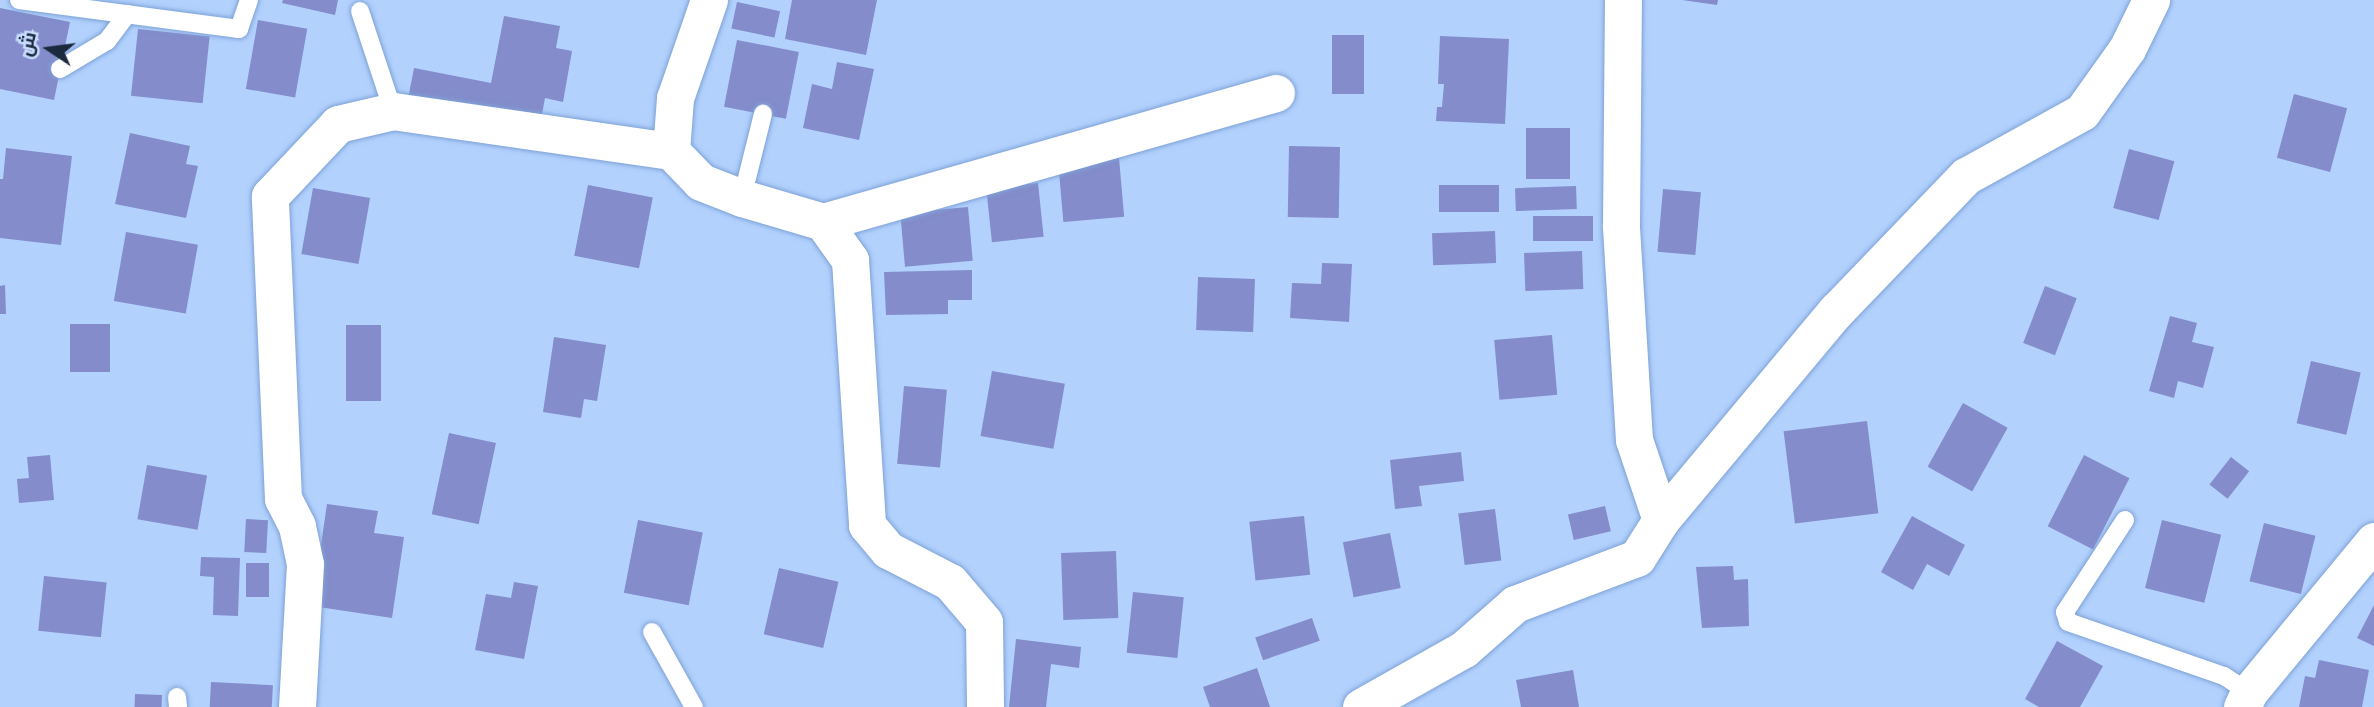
<!DOCTYPE html>
<meta charset="utf-8">
<style>
body{margin:0}
#map{position:relative;width:2374px;height:707px;overflow:hidden;background:#b2d1fd;font-family:"Sofia Sans Condensed",Cairo,sans-serif}
div>[style]{position:absolute}
.building>*{inset:0;background:#848ccb;transform-origin:0 0}
.roads{filter:drop-shadow(0 0 2px #7ea2d7) drop-shadow(0 0 2px #7ea2d7)}
.service>*{height:18px;margin:-9px;padding:0 9px;transform-origin:9px;border-radius:9px;background:#fff}
.minor>*{height:37px;margin:-18.5px;padding:0 18.5px;transform-origin:18.5px;border-radius:18.5px;background:#fff}
span{translate:-50% -50%;white-space:nowrap;text-align:center;line-height:1.15;-webkit-text-stroke:7px #c6ddff;paint-order:stroke}
.north{position:absolute;left:14px;top:14px;width:70px;height:70px;-webkit-text-stroke:5px #c6ddff;paint-order:stroke;rotate:283deg;font-size:19px;font-weight:700;line-height:28px;text-align:center;color:#1b293e}
.north::after{content:'';display:block;margin:auto;width:24px;height:32px;background:#1b293e;clip-path:polygon(50% 0,100% 100%,50% 72%,0 100%)}
</style>
<div id="map">
<div class="building">
<div style="clip-path:polygon(283px 0,338px 0,335px 15px,282px 3px)"></div>
<div style="clip-path:polygon(792px 0,877px 0,866px 55px,785px 39px)"></div>
<div style="clip-path:polygon(1682px 0,1718px 0,1717px 5px)"></div>
<div style="left:737px;top:2px;width:44px;height:27px;rotate:12deg"></div>
<div style="clip-path:polygon(0 8px,70px 22px,54px 100px,0 89px)"></div>
<div style="clip-path:polygon(504px 16px,560px 26px,556px 48px,572px 51px,563px 102px,545px 98px,540px 125px,408px 99px,414px 68px,491px 83px)"></div>
<div style="left:258px;top:20px;width:50px;height:70px;rotate:10deg"></div>
<div style="left:138px;top:29px;width:72px;height:67px;rotate:6deg"></div>
<div style="left:1332px;top:35px;width:32px;height:59px"></div>
<div style="clip-path:polygon(1440px 36px,1509px 39px,1505px 124px,1436px 121px,1437px 107px,1442px 107px,1444px 84px,1438px 84px)"></div>
<div style="left:737px;top:40px;width:63px;height:68px;rotate:11deg"></div>
<div style="clip-path:polygon(837px 62px,874px 69px,859px 140px,803px 128px,812px 84px,832px 89px)"></div>
<div style="left:2294px;top:94px;width:55px;height:66px;rotate:15deg"></div>
<div style="left:1526px;top:128px;width:44px;height:51px"></div>
<div style="clip-path:polygon(130px 133px,190px 146px,186px 164px,198px 166px,186px 218px,115px 204px)"></div>
<div style="left:1289px;top:146px;width:51px;height:71px;rotate:1deg"></div>
<div style="clip-path:polygon(6px 148px,72px 156px,61px 245px,0 238px,0 179px,3px 179px)"></div>
<div style="left:2129px;top:149px;width:47px;height:61px;rotate:15deg"></div>
<div style="left:1119px;top:158px;width:59px;height:61px;rotate:85deg"></div>
<div style="left:1038px;top:183px;width:54px;height:52px;rotate:84deg"></div>
<div style="left:588px;top:185px;width:66px;height:72px;rotate:11deg"></div>
<div style="left:1499px;top:185px;width:27px;height:60px;rotate:90deg"></div>
<div style="left:1576px;top:186px;width:23px;height:61px;rotate:88deg"></div>
<div style="left:313px;top:188px;width:58px;height:67px;rotate:10deg"></div>
<div style="left:1663px;top:189px;width:38px;height:63px;rotate:5deg"></div>
<div style="left:968px;top:207px;width:54px;height:68px;rotate:85deg"></div>
<div style="left:1593px;top:216px;width:25px;height:60px;rotate:90deg"></div>
<div style="left:1495px;top:231px;width:32px;height:63px;rotate:88deg"></div>
<div style="left:126px;top:232px;width:73px;height:70px;rotate:10deg"></div>
<div style="left:1582px;top:251px;width:38px;height:58px;rotate:88deg"></div>
<div style="clip-path:polygon(1322px 263px,1352px 264px,1349px 322px,1290px 318px,1292px 283px,1321px 284px)"></div>
<div style="clip-path:polygon(972px 270px,972px 300px,948px 300px,948px 314px,886px 315px,884px 272px)"></div>
<div style="left:1198px;top:277px;width:57px;height:53px;rotate:2deg"></div>
<div style="clip-path:polygon(5px 285px,6px 314px,0 314px,0 286px)"></div>
<div style="left:2045px;top:286px;width:34px;height:61px;rotate:21deg"></div>
<div style="clip-path:polygon(2170px 316px,2197px 323px,2192px 342px,2214px 347px,2203px 388px,2178px 381px,2174px 398px,2149px 391px)"></div>
<div style="left:70px;top:324px;width:40px;height:48px"></div>
<div style="left:346px;top:325px;width:35px;height:76px"></div>
<div style="left:1552px;top:335px;width:60px;height:58px;rotate:85deg"></div>
<div style="clip-path:polygon(554px 337px,606px 345px,597px 401px,584px 399px,581px 418px,543px 412px)"></div>
<div style="left:2311px;top:361px;width:51px;height:64px;rotate:13deg"></div>
<div style="left:992px;top:371px;width:74px;height:66px;rotate:10deg"></div>
<div style="left:904px;top:386px;width:43px;height:78px;rotate:5deg"></div>
<div style="left:1963px;top:403px;width:51px;height:73px;rotate:29deg"></div>
<div style="left:1867px;top:421px;width:93px;height:84px;rotate:83deg"></div>
<div style="left:449px;top:433px;width:48px;height:83px;rotate:12deg"></div>
<div style="clip-path:polygon(1461px 452px,1464px 481px,1419px 486px,1422px 506px,1395px 509px,1390px 460px)"></div>
<div style="clip-path:polygon(50px 455px,54px 500px,19px 503px,17px 479px,29px 478px,27px 457px)"></div>
<div style="left:2084px;top:455px;width:51px;height:80px;rotate:27deg"></div>
<div style="left:2231px;top:457px;width:23px;height:35px;rotate:38deg"></div>
<div style="left:147px;top:465px;width:61px;height:55px;rotate:10deg"></div>
<div style="clip-path:polygon(327px 504px,378px 511px,374px 533px,404px 537px,392px 618px,312px 606px)"></div>
<div style="left:1605px;top:506px;width:26px;height:38px;rotate:77deg"></div>
<div style="left:1495px;top:509px;width:52px;height:37px;rotate:83deg"></div>
<div style="left:1304px;top:516px;width:59px;height:55px;rotate:84deg"></div>
<div style="clip-path:polygon(1912px 516px,1965px 545px,1949px 576px,1927px 564px,1913px 590px,1881px 572px)"></div>
<div style="left:246px;top:519px;width:22px;height:33px;rotate:3deg"></div>
<div style="left:638px;top:520px;width:66px;height:74px;rotate:11deg"></div>
<div style="left:2162px;top:520px;width:61px;height:70px;rotate:14deg"></div>
<div style="left:2264px;top:523px;width:53px;height:60px;rotate:14deg"></div>
<div style="left:1390px;top:533px;width:56px;height:48px;rotate:79deg"></div>
<div style="left:1116px;top:551px;width:67px;height:55px;rotate:88deg"></div>
<div style="clip-path:polygon(201px 557px,240px 558px,238px 616px,213px 615px,214px 577px,200px 576px)"></div>
<div style="left:246px;top:563px;width:23px;height:34px"></div>
<div style="clip-path:polygon(1733px 566px,1734px 580px,1748px 579px,1749px 626px,1702px 628px,1696px 567px)"></div>
<div style="left:779px;top:568px;width:61px;height:68px;rotate:13deg"></div>
<div style="left:44px;top:576px;width:63px;height:55px;rotate:6deg"></div>
<div style="clip-path:polygon(514px 582px,538px 586px,524px 659px,475px 650px,486px 594px,511px 598px)"></div>
<div style="left:1133px;top:592px;width:51px;height:61px;rotate:6deg"></div>
<div style="clip-path:polygon(2374px 605px,2374px 646px,2357px 638px)"></div>
<div style="left:1312px;top:618px;width:24px;height:60px;rotate:71deg"></div>
<div style="clip-path:polygon(1016px 639px,1081px 647px,1079px 668px,1051px 664px,1046px 707px,1009px 707px)"></div>
<div style="clip-path:polygon(2057px 641px,2103px 666px,2080px 707px,2039px 707px,2025px 699px)"></div>
<div style="clip-path:polygon(2319px 660px,2369px 670px,2362px 707px,2299px 707px,2305px 676px,2315px 678px)"></div>
<div style="clip-path:polygon(1257px 668px,1270px 707px,1210px 707px,1203px 687px)"></div>
<div style="clip-path:polygon(1573px 670px,1579px 707px,1521px 707px,1516px 680px)"></div>
<div style="left:211px;top:682px;width:62px;height:25px;rotate:3deg"></div>
<div style="left:135px;top:694px;width:27px;height:13px;rotate:2deg"></div>
</div>
<div class="roads">
<div class="service">
<div style="left:19px;top:0;width:222px;rotate:7.5deg"></div>
<div style="left:239px;top:29px;width:31px;rotate:-71deg"></div>
<div style="left:360px;top:11px;width:105px;rotate:71.7deg"></div>
<div style="left:60px;top:69px;width:55px;rotate:-30.8deg"></div>
<div style="left:107px;top:41px;width:34px;rotate:-53deg"></div>
<div style="left:742px;top:198px;width:87px;rotate:-76deg"></div>
<div style="left:2125px;top:520px;width:110px;rotate:123.1deg"></div>
<div style="left:2065px;top:612px;width:10px;rotate:73deg"></div>
<div style="left:2068px;top:622px;width:165px;rotate:19.1deg"></div>
<div style="left:2224px;top:676px;width:30px;rotate:33deg"></div>
<div style="left:652px;top:632px;width:86px;rotate:60.8deg"></div>
<div style="left:177px;top:697px;width:10px;rotate:84deg"></div>
</div>
<div class="minor">
<div style="left:709px;top:0;width:104px;rotate:109.1deg"></div>
<div style="left:675px;top:98px;width:53px;rotate:94.3deg"></div>
<div style="left:671px;top:151px;width:43px;rotate:45.9deg"></div>
<div style="left:701px;top:182px;width:44px;rotate:21.3deg"></div>
<div style="left:742px;top:198px;width:84px;rotate:16.5deg"></div>
<div style="left:823px;top:222px;width:47px;rotate:54.6deg"></div>
<div style="left:850px;top:260px;width:266px;rotate:86.3deg"></div>
<div style="left:867px;top:525px;width:33px;rotate:50deg"></div>
<div style="left:888px;top:550px;width:70px;rotate:27.3deg"></div>
<div style="left:950px;top:582px;width:52px;rotate:49.6deg"></div>
<div style="left:984px;top:622px;width:85px;rotate:89.3deg"></div>
<div style="left:823px;top:222px;width:471px;rotate:-15.9deg"></div>
<div style="left:1661px;top:520px;width:273px;rotate:-50.1deg"></div>
<div style="left:1836px;top:311px;width:187px;rotate:-46.1deg"></div>
<div style="left:1966px;top:176px;width:132px;rotate:-28.9deg"></div>
<div style="left:2082px;top:112px;width:77px;rotate:-54.5deg"></div>
<div style="left:2127px;top:49px;width:55px;rotate:-63.9deg"></div>
<div style="left:297px;top:707px;width:143px;rotate:-86.8deg"></div>
<div style="left:305px;top:564px;width:39px;rotate:-102deg"></div>
<div style="left:297px;top:526px;width:30px;rotate:-117deg"></div>
<div style="left:283px;top:499px;width:303px;rotate:-92.5deg"></div>
<div style="left:270px;top:196px;width:99px;rotate:-46.6deg"></div>
<div style="left:338px;top:124px;width:57px;rotate:-13.3deg"></div>
<div style="left:393px;top:111px;width:281px;rotate:8.2deg"></div>
<div style="left:1361px;top:707px;width:118px;rotate:-29.4deg"></div>
<div style="left:1464px;top:649px;width:68px;rotate:-41.4deg"></div>
<div style="left:1515px;top:604px;width:130px;rotate:-20.7deg"></div>
<div style="left:1637px;top:558px;width:45px;rotate:-57.7deg"></div>
<div style="left:1661px;top:520px;width:84px;rotate:-108.6deg"></div>
<div style="left:1634px;top:440px;width:215px;rotate:-93.5deg"></div>
<div style="left:1621px;top:225px;width:225px;rotate:-89.5deg"></div>
<div style="left:2242px;top:707px;width:17px;rotate:-65deg"></div>
<div style="left:2249px;top:692px;width:196px;rotate:-50.4deg"></div>
</div>
</div>
<div class="north">ش</div>
</div>
